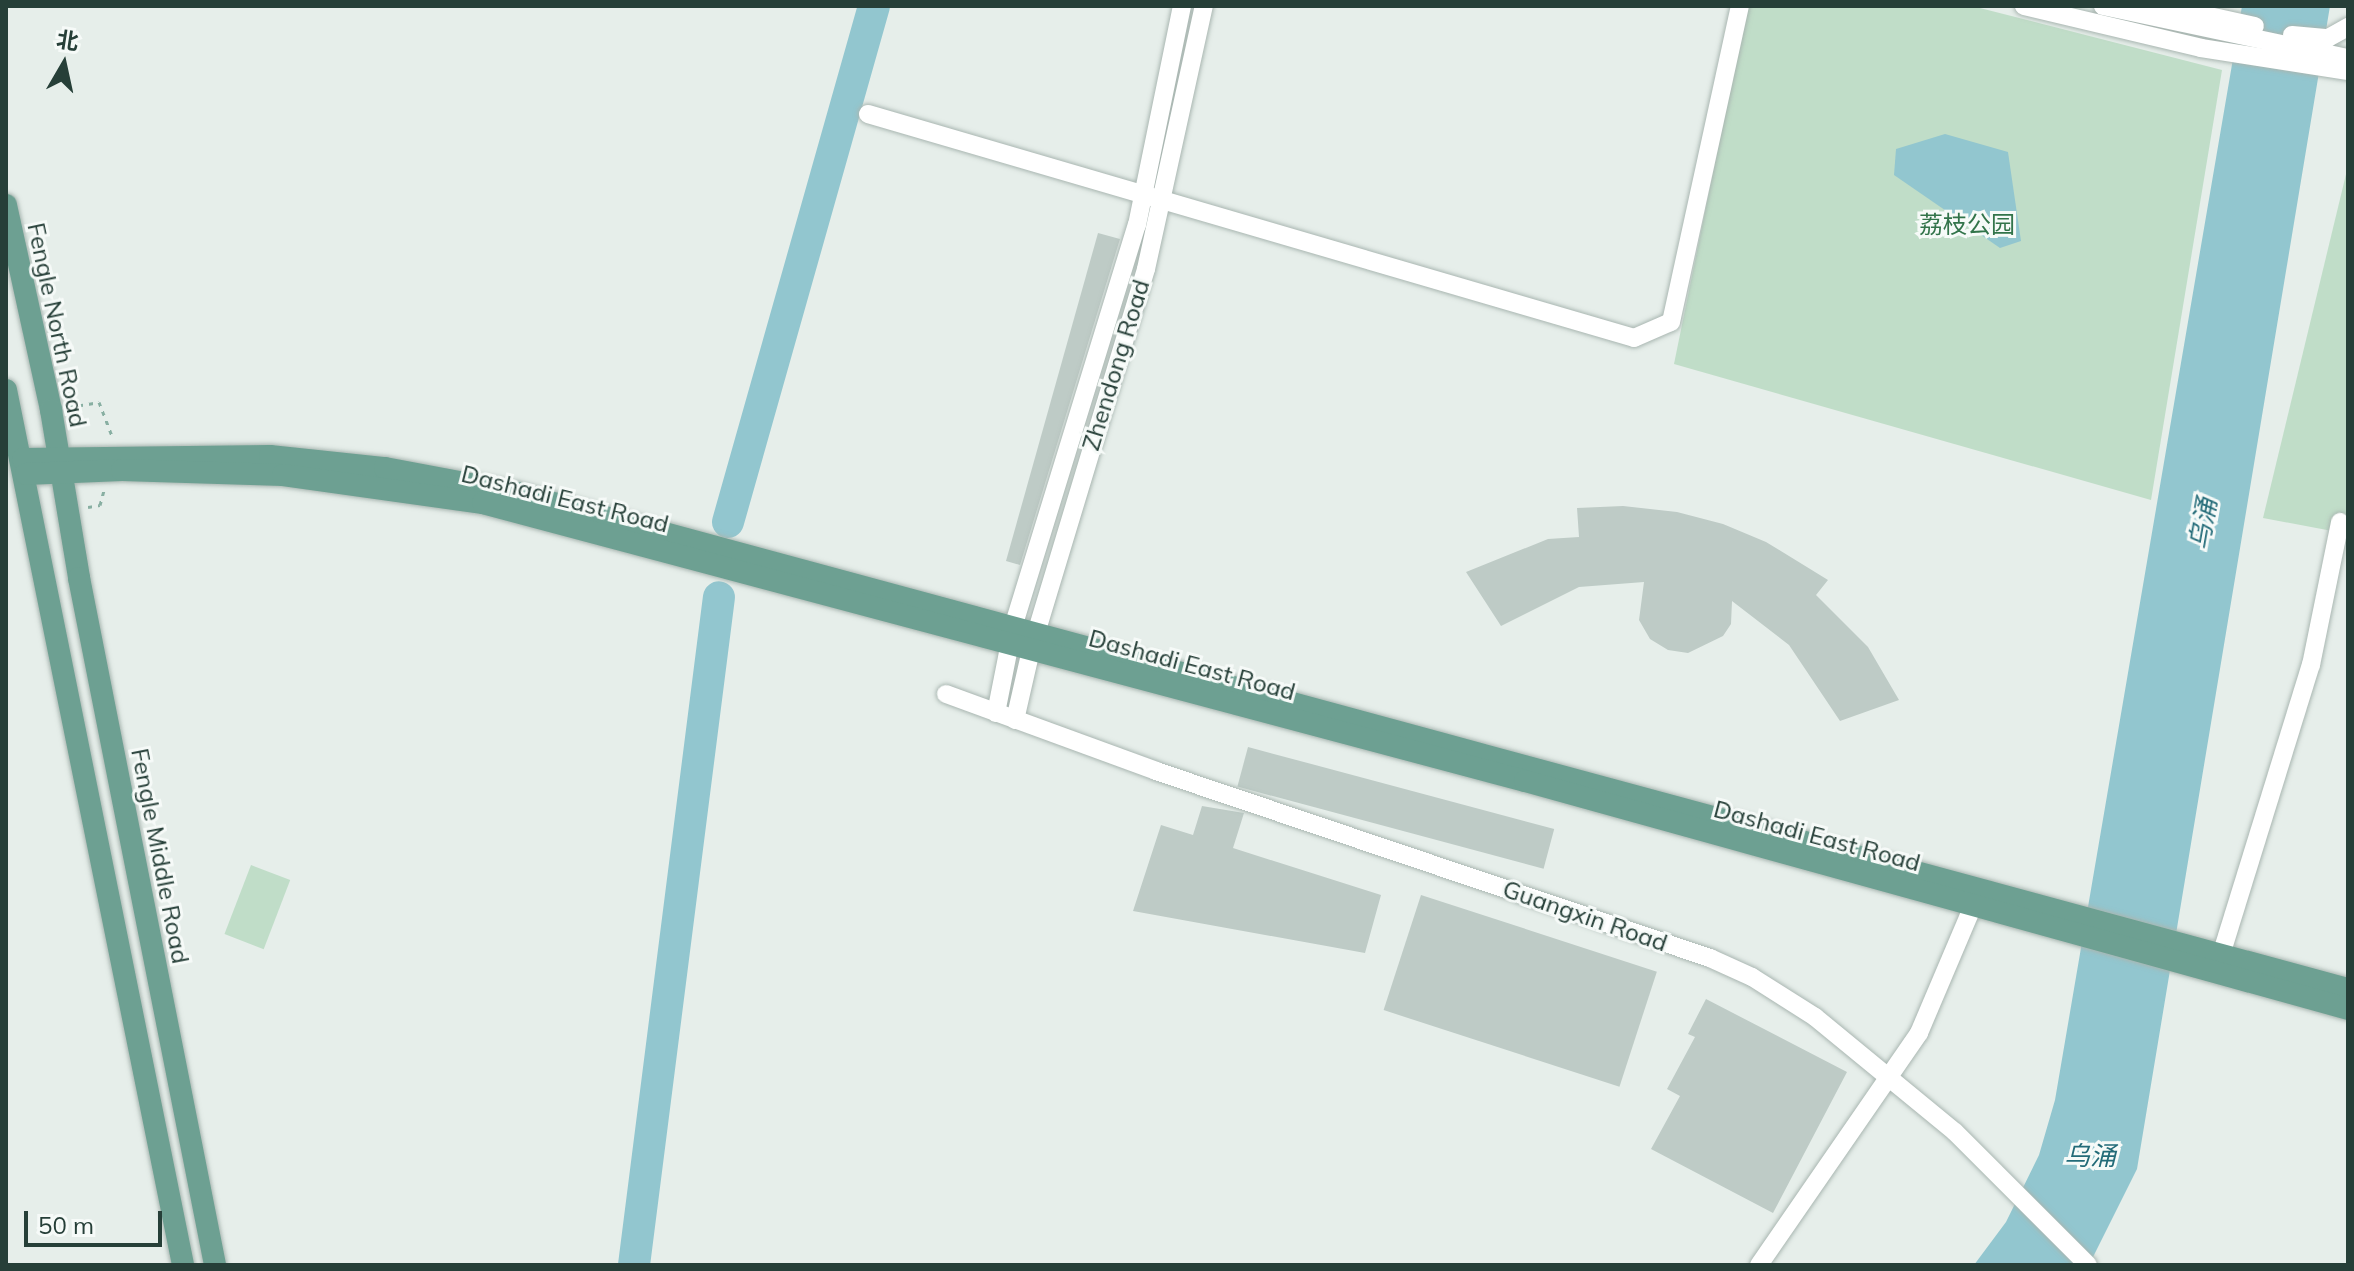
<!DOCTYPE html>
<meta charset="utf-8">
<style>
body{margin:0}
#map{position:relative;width:2354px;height:1271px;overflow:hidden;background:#e6eeea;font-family:Mulish,"Noto Sans SC",sans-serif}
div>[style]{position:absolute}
.green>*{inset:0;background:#c0ddc8;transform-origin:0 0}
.water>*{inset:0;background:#92c6cf}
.river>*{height:32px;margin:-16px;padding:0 16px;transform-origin:16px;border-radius:16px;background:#92c6cf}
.building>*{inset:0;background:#becbc6;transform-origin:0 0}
.path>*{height:3px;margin-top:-1.5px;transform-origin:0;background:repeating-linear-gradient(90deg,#88afa2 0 4px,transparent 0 10px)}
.roads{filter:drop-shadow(0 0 2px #a9b6b1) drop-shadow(0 0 2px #a9b6b1)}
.minor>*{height:18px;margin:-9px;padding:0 9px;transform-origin:9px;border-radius:9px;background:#fff}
.major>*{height:22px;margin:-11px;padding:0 11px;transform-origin:11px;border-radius:11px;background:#6da092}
span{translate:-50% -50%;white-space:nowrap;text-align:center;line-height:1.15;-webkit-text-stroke:6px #f6faf8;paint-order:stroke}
.park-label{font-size:24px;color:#32744a}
.street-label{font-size:24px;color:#263f38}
.water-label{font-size:26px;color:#236b78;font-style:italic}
.frame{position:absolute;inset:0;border:8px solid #263f38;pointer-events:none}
.north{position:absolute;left:24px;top:24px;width:80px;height:80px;-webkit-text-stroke:6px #f6faf8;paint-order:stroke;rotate:9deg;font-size:22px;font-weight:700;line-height:32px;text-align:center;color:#263f38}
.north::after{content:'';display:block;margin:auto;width:28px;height:36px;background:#263f38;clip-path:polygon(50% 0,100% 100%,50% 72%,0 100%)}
.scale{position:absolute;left:24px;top:1211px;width:138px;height:36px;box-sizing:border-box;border:4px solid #263f38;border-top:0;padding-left:10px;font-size:24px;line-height:28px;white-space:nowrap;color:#263f38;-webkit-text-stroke:6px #f6faf8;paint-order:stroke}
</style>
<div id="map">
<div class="green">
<div style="clip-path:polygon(1747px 6px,1972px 6px,2222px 70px,2151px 500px,1674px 364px)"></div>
<div style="clip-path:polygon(2348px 166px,2348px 534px,2263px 518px)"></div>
<div style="left:251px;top:865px;width:42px;height:74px;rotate:21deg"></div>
</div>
<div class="water">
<div style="clip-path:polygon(2242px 6px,2330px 6px,2137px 1169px,2089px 1265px,1974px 1265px,2006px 1222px,2039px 1155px,2055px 1100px)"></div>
<div style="clip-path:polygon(1945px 134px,2008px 152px,2021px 241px,2000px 248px,1894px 175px,1896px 149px)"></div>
</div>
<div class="river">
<div style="left:728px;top:522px;width:536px;rotate:-74.2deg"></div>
<div style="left:634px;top:1265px;width:673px;rotate:-82.75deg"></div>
</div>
<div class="building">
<div style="clip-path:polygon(1098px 233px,1120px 239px,1020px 565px,1006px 561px)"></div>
<div style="clip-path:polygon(1623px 506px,1677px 512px,1723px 524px,1766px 542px,1828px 580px,1816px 595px,1868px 647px,1899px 700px,1840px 721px,1789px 645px,1732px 601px,1731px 624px,1723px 636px,1688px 653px,1668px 650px,1650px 639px,1639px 620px,1644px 582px,1579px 587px,1501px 626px,1466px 572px,1548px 539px,1579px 537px,1577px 508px)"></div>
<div style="left:1248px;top:747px;width:317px;height:41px;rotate:15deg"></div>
<div style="clip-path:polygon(1202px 806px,1244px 813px,1233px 848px,1381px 895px,1365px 953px,1133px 911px,1161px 825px,1193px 835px)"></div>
<div style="left:1421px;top:895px;width:248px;height:121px;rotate:18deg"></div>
<div style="clip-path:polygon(1706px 999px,1847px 1072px,1773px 1213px,1651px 1149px,1680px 1096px,1667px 1089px,1695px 1037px,1688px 1034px)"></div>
</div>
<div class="path">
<div style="left:69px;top:407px;width:30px;rotate:-9deg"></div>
<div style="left:99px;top:402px;width:39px;rotate:69deg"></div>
<div style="left:88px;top:507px;width:12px;rotate:-9deg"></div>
<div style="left:100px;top:505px;width:16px;rotate:-75deg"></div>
</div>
<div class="roads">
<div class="minor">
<div style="left:2024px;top:6px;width:182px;rotate:13.3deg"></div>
<div style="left:2201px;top:48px;width:149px;rotate:8.9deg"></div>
<div style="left:2103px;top:6px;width:250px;rotate:12deg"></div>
<div style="left:2164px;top:6px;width:93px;rotate:12.4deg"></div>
<div style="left:2292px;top:35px;width:36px;rotate:5deg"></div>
<div style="left:2328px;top:38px;width:23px;rotate:-29deg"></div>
<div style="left:868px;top:114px;width:798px;rotate:16.3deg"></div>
<div style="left:1634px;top:338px;width:40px;rotate:-23.4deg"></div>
<div style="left:1671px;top:322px;width:323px;rotate:-77.7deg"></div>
<div style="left:946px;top:694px;width:224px;rotate:20.1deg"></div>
<div style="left:1156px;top:771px;width:585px;rotate:18.65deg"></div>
<div style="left:1710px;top:958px;width:46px;rotate:24.3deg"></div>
<div style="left:1752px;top:977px;width:75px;rotate:32.4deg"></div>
<div style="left:1815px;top:1017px;width:181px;rotate:39.4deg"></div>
<div style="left:1955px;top:1132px;width:188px;rotate:45deg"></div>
<div style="left:996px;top:713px;width:88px;rotate:-78.8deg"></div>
<div style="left:1013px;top:627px;width:421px;rotate:-72.9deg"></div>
<div style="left:1137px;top:225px;width:224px;rotate:-78.4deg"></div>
<div style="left:1015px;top:720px;width:72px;rotate:-77.1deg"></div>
<div style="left:1031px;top:650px;width:398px;rotate:-73.2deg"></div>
<div style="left:1146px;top:269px;width:269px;rotate:-77.6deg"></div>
<div style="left:2221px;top:955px;width:304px;rotate:-72.8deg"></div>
<div style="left:2311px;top:665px;width:146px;rotate:-78.5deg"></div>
<div style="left:1759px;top:1265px;width:282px;rotate:-55.4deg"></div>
<div style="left:1919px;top:1033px;width:151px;rotate:-67deg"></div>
</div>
<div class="major">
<div style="left:6px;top:205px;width:210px;rotate:77.6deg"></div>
<div style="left:51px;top:410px;width:170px;rotate:80.5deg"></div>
<div style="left:79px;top:578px;width:700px;rotate:78.8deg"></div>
<div style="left:6px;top:390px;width:893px;rotate:78.56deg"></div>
<div style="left:23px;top:459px;width:247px;rotate:-0.7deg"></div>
<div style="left:270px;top:456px;width:116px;rotate:6deg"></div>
<div style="left:385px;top:468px;width:134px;rotate:10.7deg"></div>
<div style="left:517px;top:493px;width:1897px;rotate:15.16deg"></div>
<div style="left:26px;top:474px;width:96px;rotate:-2.4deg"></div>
<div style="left:122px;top:470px;width:161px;rotate:1.8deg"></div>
<div style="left:283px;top:475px;width:202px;rotate:8deg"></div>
<div style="left:483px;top:503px;width:1078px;rotate:14.94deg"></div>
<div style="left:1525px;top:781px;width:854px;rotate:15.48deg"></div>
</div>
</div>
<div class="park-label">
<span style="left:1967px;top:225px">荔枝公园</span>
</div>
<div class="street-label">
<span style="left:57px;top:325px;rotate:78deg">Fengle North Road</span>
<span style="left:1116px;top:365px;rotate:-73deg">Zhendong Road</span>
<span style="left:565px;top:499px;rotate:14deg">Dashadi East Road</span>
<span style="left:1192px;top:665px;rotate:15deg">Dashadi East Road</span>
<span style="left:1817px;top:836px;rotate:15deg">Dashadi East Road</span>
<span style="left:160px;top:856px;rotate:79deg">Fengle Middle Road</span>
<span style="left:1585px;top:916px;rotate:19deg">Guangxin Road</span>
</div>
<div class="water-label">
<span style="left:2203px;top:524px;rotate:-80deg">乌涌</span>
<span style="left:2090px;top:1156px">乌涌</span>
</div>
<div class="frame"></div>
<div class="north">北</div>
<div class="scale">50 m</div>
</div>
